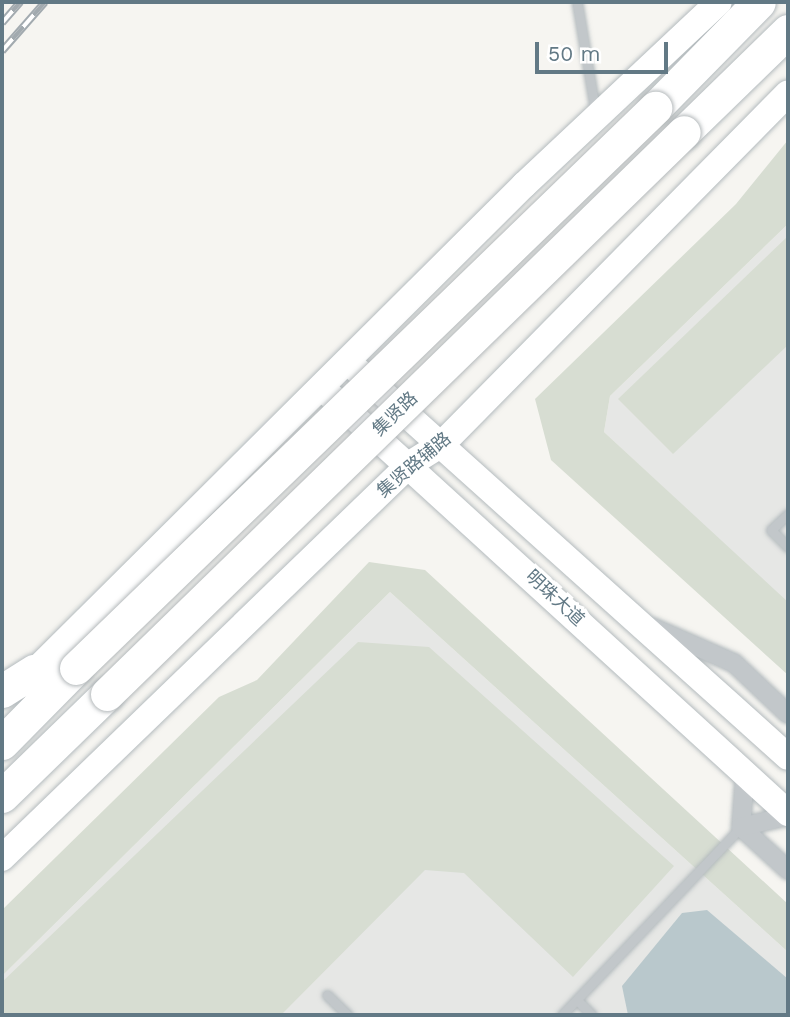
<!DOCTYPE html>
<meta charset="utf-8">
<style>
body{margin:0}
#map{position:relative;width:790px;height:1017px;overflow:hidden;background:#f6f5f1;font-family:"Work Sans","Noto Sans SC",sans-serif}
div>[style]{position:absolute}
.built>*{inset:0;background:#e6e7e5}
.green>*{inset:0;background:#d7ddd2}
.water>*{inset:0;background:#b9c8cc}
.roads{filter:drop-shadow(0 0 2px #b4bbbe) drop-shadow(0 0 2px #b4bbbe)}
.lane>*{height:9px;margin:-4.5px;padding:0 4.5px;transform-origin:4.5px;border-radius:4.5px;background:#c2c7ca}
.street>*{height:18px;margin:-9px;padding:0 9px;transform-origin:9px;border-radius:9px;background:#c2c7ca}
.secondary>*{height:26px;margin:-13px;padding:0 13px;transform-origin:13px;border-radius:13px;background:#fff}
.highway>*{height:33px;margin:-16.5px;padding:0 16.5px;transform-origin:16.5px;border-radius:16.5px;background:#fff}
.rail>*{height:8px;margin-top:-4px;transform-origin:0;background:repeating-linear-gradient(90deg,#fff 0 16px,#a2aaaf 0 32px);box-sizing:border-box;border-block:2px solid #a2aaaf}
.bridges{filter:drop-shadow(0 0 2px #b4b9bb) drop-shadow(0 0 2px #b4b9bb)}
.highway-bridge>*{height:33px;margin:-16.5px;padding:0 16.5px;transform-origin:16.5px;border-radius:16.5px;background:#fff}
span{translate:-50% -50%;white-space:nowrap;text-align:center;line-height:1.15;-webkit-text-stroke:7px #fff;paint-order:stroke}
.street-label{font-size:18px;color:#627985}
.frame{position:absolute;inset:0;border:4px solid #627985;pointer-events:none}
.scale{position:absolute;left:535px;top:42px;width:133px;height:32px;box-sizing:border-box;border:4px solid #627985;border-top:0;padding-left:9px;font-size:21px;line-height:24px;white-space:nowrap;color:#627985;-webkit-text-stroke:5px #fff;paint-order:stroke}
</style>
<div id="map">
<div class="built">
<div style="clip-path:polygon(788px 224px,788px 604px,604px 432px,610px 396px)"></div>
<div style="clip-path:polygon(390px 592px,788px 952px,788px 1015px,2px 1015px,2px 976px)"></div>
</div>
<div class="green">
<div style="clip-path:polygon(788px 140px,788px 224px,610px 396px,604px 432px,788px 602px,788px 675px,551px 460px,535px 399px,736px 204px)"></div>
<div style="clip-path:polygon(788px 236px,788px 345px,673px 454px,618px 399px)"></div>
<div style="clip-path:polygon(369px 562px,425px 570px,788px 904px,788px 952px,390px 592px,2px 976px,2px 910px,219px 697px,257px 680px)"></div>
<div style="clip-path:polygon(358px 642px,429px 647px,674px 866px,573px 977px,464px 873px,425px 870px,281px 1015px,2px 1015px,2px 982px)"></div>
</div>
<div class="water">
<div style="clip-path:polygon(707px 910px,788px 979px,788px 1015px,628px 1015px,622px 986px,682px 913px)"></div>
</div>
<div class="roads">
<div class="lane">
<div style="left:577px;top:2px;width:109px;rotate:80.5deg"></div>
<div style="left:788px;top:514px;width:23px;rotate:137deg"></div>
<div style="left:771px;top:530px;width:24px;rotate:45deg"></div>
<div style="left:327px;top:995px;width:29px;rotate:44deg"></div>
<div style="left:577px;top:1000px;width:21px;rotate:45deg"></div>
<div style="left:562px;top:1015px;width:260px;rotate:-46.4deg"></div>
</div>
<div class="street">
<div style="left:652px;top:627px;width:90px;rotate:23.7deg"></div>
<div style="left:734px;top:663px;width:74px;rotate:43.4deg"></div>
<div style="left:745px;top:773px;width:54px;rotate:94.2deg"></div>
<div style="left:741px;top:827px;width:64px;rotate:42.5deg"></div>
<div style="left:741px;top:827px;width:48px;rotate:-13.2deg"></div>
</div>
<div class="secondary">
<div style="left:357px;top:370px;width:579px;rotate:41.92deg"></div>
<div style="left:331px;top:396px;width:619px;rotate:42.38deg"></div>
<div style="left:22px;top:684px;width:708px;rotate:-44.83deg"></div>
<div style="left:524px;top:185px;width:267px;rotate:-43.2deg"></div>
<div style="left:2px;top:858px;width:567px;rotate:-44deg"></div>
<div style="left:410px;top:464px;width:39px;rotate:-32deg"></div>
<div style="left:443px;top:443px;width:491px;rotate:-45.4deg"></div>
</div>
<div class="highway">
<div style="left:655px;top:108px;width:148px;rotate:-45.5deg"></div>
<div style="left:684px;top:132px;width:145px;rotate:-44.2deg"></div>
<div style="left:2px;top:691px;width:38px;rotate:-32deg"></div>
<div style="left:2px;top:743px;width:105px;rotate:-45.4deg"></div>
<div style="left:2px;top:796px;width:146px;rotate:-44.2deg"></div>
</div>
</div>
<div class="rail">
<div style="left:2px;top:23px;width:28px;rotate:-49deg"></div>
<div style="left:2px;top:51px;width:65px;rotate:-48.7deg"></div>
</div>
<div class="bridges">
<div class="highway-bridge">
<div style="left:76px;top:668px;width:806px;rotate:-44.04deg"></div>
<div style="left:107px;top:694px;width:805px;rotate:-44.25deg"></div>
</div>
</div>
<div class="street-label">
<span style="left:395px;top:414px;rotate:-44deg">集贤路</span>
<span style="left:414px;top:465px;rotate:-40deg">集贤路辅路</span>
<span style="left:555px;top:598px;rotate:43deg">明珠大道</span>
</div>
<div class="frame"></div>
<div class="scale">50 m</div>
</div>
